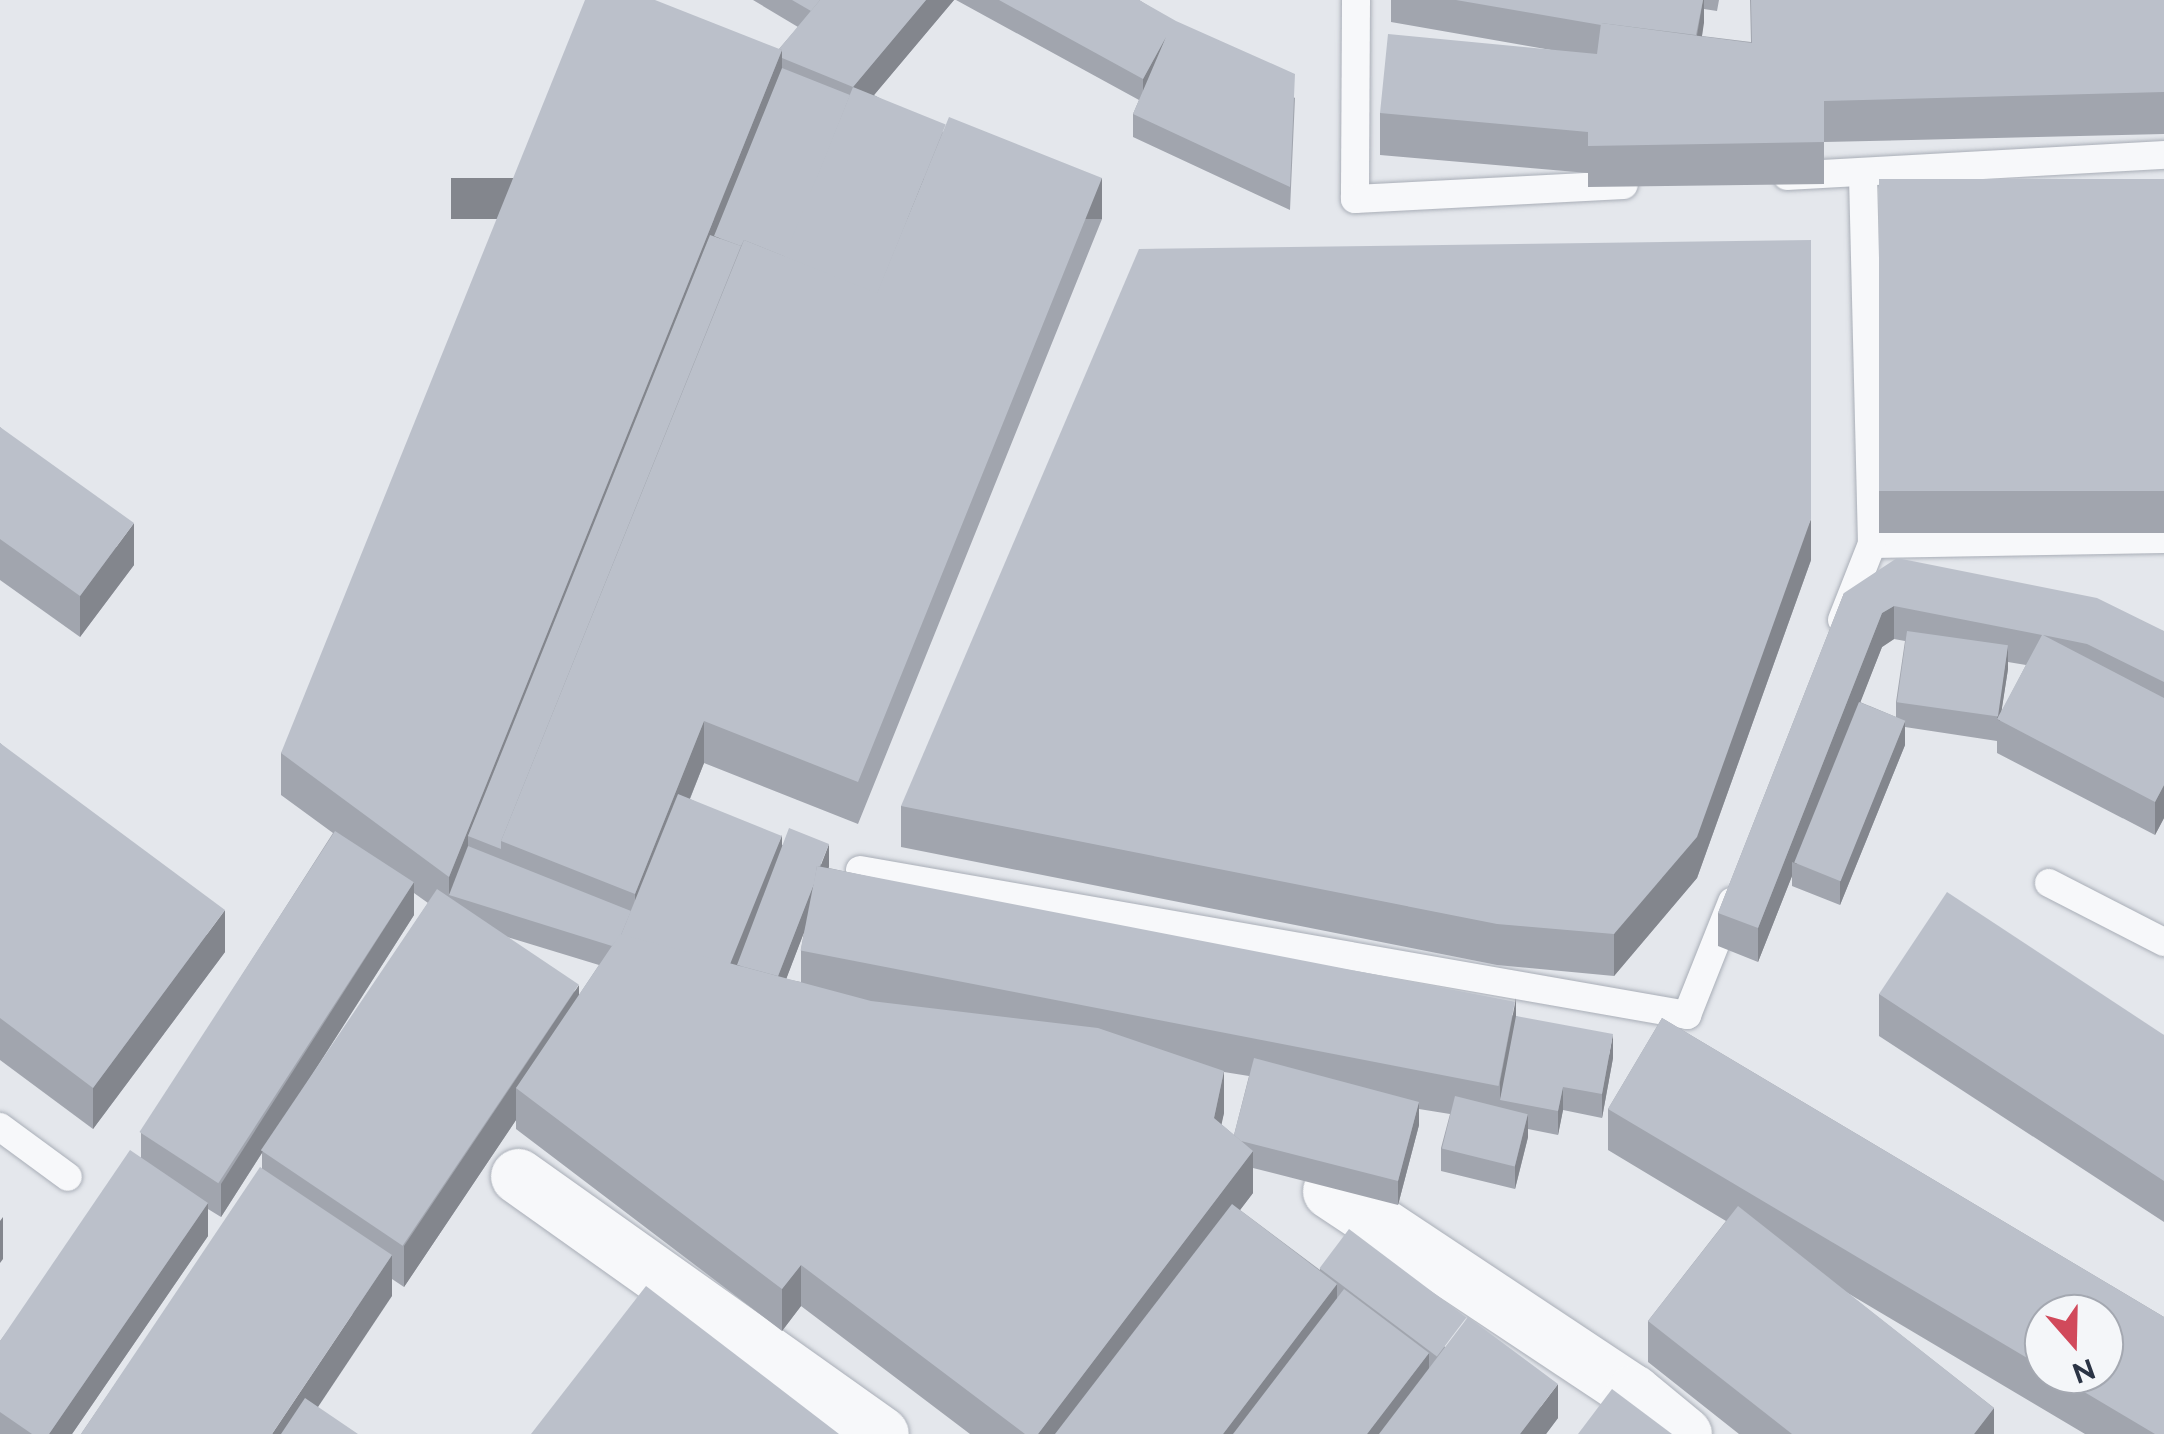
<!DOCTYPE html>
<style>
body{margin:0}
#map{position:relative;width:2164px;height:1434px;overflow:hidden;background:#e4e7ec;font-family:Raleway,sans-serif}
div>[style]{position:absolute}
.roads{filter:drop-shadow(0 0 2px #a9aeb7) drop-shadow(0 0 2px #a9aeb7)}
.lane>*{height:28px;margin:-14px;padding:0 14px;transform-origin:14px;border-radius:14px;background:#f7f8fa}
.street>*{height:55px;margin:-27.5px;padding:0 27.5px;transform-origin:27.5px;border-radius:27.5px;background:#f7f8fa}
.wall>*{inset:0;background:#a1a5ae;transform-origin:0 0}
.shaded-wall>*{inset:0;background:#83868d;transform-origin:0 0}
.building>*{inset:0;background:#bbc0ca;transform-origin:0 0}
span{translate:-50% -50%;white-space:nowrap;text-align:center;line-height:1.15;-webkit-text-stroke:9px #f4f6f9;paint-order:stroke}
.north{position:absolute;left:2024px;top:1294px;width:100px;height:100px;box-sizing:border-box;background:#f4f6f9;border:2px solid #a4a8b1;border-radius:50%;rotate:160deg;font-size:28px;font-weight:700;line-height:40px;text-align:center;color:#2b3445}
.north::after{content:'';display:block;margin:auto;width:35px;height:45px;background:#d1495b;clip-path:polygon(50% 0,100% 100%,50% 72%,0 100%)}
</style>
<div id="map">
<div class="roads">
<div class="lane">
<div style="left:1356px;top:0;width:199px;rotate:90.3deg"></div>
<div style="left:1355px;top:199px;width:269px;rotate:-3deg"></div>
<div style="left:1787px;top:176px;width:378px;rotate:-3.2deg"></div>
<div style="left:1872px;top:544px;width:292px;rotate:-1deg"></div>
<div style="left:1842px;top:620px;width:82px;rotate:-68.5deg"></div>
<div style="left:1872px;top:544px;width:372px;rotate:-91.4deg"></div>
<div style="left:860px;top:870px;width:840px;rotate:9.94deg"></div>
<div style="left:1687px;top:1015px;width:122px;rotate:-68.3deg"></div>
<div style="left:2049px;top:883px;width:129px;rotate:27.2deg"></div>
<div style="left:0;top:1127px;width:84px;rotate:36.3deg"></div>
</div>
<div class="street">
<div style="left:518px;top:1176px;width:445px;rotate:35.4deg"></div>
<div style="left:1330px;top:1191px;width:364px;rotate:33.6deg"></div>
<div style="left:1633px;top:1392px;width:66px;rotate:39.5deg"></div>
</div>
</div>
<div class="wall">
<div style="clip-path:polygon(evenodd,753px 0,954px 0,874px 95px,1102px 219px,858px 824px,704px 763px,690px 799px,829px 868px,1516px 1016px,1613px 1058px,1602px 1118px,1563px 1110px,1558px 1135px,1528px 1129px,1528px 1137px,1515px 1189px,1441px 1171px,1441px 1148px,1450px 1114px,1419px 1109px,1419px 1125px,1398px 1205px,1253px 1168px,1253px 1193px,1240px 1210px,1320px 1270px,1320px 1268px,1558px 1418px,1546px 1434px,970px 1434px,801px 1306px,782px 1331px,516px 1129px,516px 1120px,404px 1287px,392px 1279px,392px 1296px,81px 1434px,262px 1169px,262px 1153px,221px 1217px,208px 1209px,208px 1236px,72px 1434px,0 1434px,0 1341px,141px 1157px,141px 1133px,333px 833px,281px 795px,281px 753px,779px 49px,798px 27px,753px 0,414px 893px,428px 903px,286px 1116px,414px 915px,414px 893px,753px 0,804px 932px,801px 950px,801px 982px,786px 979px,804px 932px,753px 0,507px 937px,599px 965px,579px 995px,507px 937px,753px 0,1224px 1072px,1249px 1076px,1234px 1135px,1221px 1124px,1224px 1113px,1224px 1072px)"></div>
<div style="clip-path:polygon(956px 0,1139px 0,1295px 98px,1290px 210px,1133px 137px,1133px 114px,1139px 100px)"></div>
<div style="clip-path:polygon(1391px 0,1719px 0,1717px 11px,1704px 9px,1702px 36px,1751px 42px,1750px 0,2164px 0,2164px 134px,1824px 142px,1824px 184px,1588px 187px,1588px 173px,1380px 155px,1380px 113px,1551px 50px,1391px 22px)"></div>
<div style="left:2164px;top:179px;width:354px;height:285px;rotate:90deg"></div>
<div style="clip-path:polygon(0 427px,134px 565px,80px 637px,0 580px)"></div>
<div style="clip-path:polygon(1811px 560px,1697px 878px,1614px 976px,1497px 965px,901px 847px,901px 806px)"></div>
<div style="clip-path:polygon(evenodd,1844px 593px,2164px 631px,2164px 818px,2155px 835px,1997px 753px,1997px 736px,1997px 741px,1905px 727px,1905px 745px,1840px 905px,1792px 886px,1792px 876px,1758px 962px,1718px 946px,1718px 913px,1844px 593px,1894px 639px,1905px 641px,1896px 702px,1896px 717px,1860px 702px,1882px 647px,1894px 639px,1844px 593px,2008px 662px,2026px 665px,2001px 713px,2008px 669px,2008px 662px)"></div>
<div style="clip-path:polygon(0 743px,225px 952px,93px 1129px,0 1060px)"></div>
<div style="clip-path:polygon(1879px 994px,2164px 1035px,2164px 1222px,1879px 1036px)"></div>
<div style="clip-path:polygon(evenodd,1662px 1018px,2164px 1317px,2164px 1434px,2085px 1434px,1846px 1292px,1994px 1408px,1994px 1434px,1739px 1434px,1648px 1362px,1648px 1321px,1726px 1221px,1608px 1150px,1608px 1109px,1662px 1018px,2044px 1314px,2104px 1314px,2104px 1374px,2044px 1374px,2044px 1314px)"></div>
</div>
<div class="shaded-wall">
<div style="clip-path:polygon(926px 0,954px 0,853px 120px,853px 87px)"></div>
<div style="clip-path:polygon(1703px 0,1704px 0,1704px 23px,1696px 74px,1696px 41px)"></div>
<div style="clip-path:polygon(1166px 37px,1143px 102px,1143px 79px)"></div>
<div style="clip-path:polygon(782px 50px,782px 92px,468px 836px,468px 870px,449px 895px,449px 877px)"></div>
<div style="left:1102px;top:178px;width:41px;height:651px;rotate:90deg"></div>
<div style="clip-path:polygon(1811px 519px,1811px 560px,1697px 878px,1614px 976px,1614px 934px)"></div>
<div style="clip-path:polygon(134px 523px,134px 565px,80px 637px,80px 596px)"></div>
<div style="clip-path:polygon(1894px 606px,1894px 639px,1882px 647px,1797px 864px,1792px 862px,1792px 876px,1758px 962px,1758px 928px,1882px 613px)"></div>
<div style="clip-path:polygon(2008px 645px,2008px 669px,2000px 721px,1997px 719px,1997px 741px,1997px 717px)"></div>
<div style="clip-path:polygon(704px 721px,704px 763px,635px 936px,635px 894px)"></div>
<div style="clip-path:polygon(1905px 721px,1905px 745px,1840px 905px,1840px 881px)"></div>
<div style="clip-path:polygon(2164px 785px,2164px 818px,2155px 835px,2155px 802px)"></div>
<div style="clip-path:polygon(782px 835px,782px 869px,738px 974px,727px 966px)"></div>
<div style="clip-path:polygon(829px 844px,829px 867px,774px 1011px,774px 987px)"></div>
<div style="clip-path:polygon(414px 882px,414px 915px,221px 1217px,221px 1184px)"></div>
<div style="clip-path:polygon(225px 910px,225px 952px,93px 1129px,93px 1088px)"></div>
<div style="clip-path:polygon(579px 985px,579px 1026px,516px 1088px,516px 1120px,404px 1287px,404px 1246px)"></div>
<div style="clip-path:polygon(1516px 998px,1516px 1040px,1500px 1100px,1500px 1124px,1500px 1082px)"></div>
<div style="clip-path:polygon(1613px 1034px,1613px 1058px,1602px 1118px,1602px 1094px)"></div>
<div style="clip-path:polygon(1224px 1071px,1224px 1113px,1214px 1159px,1214px 1118px)"></div>
<div style="clip-path:polygon(1563px 1087px,1563px 1110px,1558px 1135px,1558px 1111px)"></div>
<div style="clip-path:polygon(1419px 1102px,1419px 1125px,1398px 1205px,1398px 1181px)"></div>
<div style="clip-path:polygon(1528px 1114px,1528px 1137px,1515px 1189px,1515px 1166px)"></div>
<div style="clip-path:polygon(1253px 1151px,1253px 1193px,1069px 1434px,1038px 1434px)"></div>
<div style="clip-path:polygon(208px 1203px,208px 1236px,72px 1434px,49px 1434px)"></div>
<div style="clip-path:polygon(3px 1217px,3px 1259px,0 1263px,0 1221px)"></div>
<div style="clip-path:polygon(392px 1255px,392px 1296px,300px 1434px,272px 1434px)"></div>
<div style="clip-path:polygon(801px 1265px,801px 1306px,782px 1331px,782px 1289px)"></div>
<div style="clip-path:polygon(1337px 1284px,1337px 1317px,1248px 1434px,1223px 1434px)"></div>
<div style="clip-path:polygon(1429px 1353px,1429px 1386px,1392px 1434px,1367px 1434px)"></div>
<div style="clip-path:polygon(1558px 1384px,1558px 1418px,1546px 1434px,1520px 1434px)"></div>
<div style="clip-path:polygon(1994px 1408px,1994px 1434px,1974px 1434px)"></div>
</div>
<div class="building">
<div style="clip-path:polygon(585px 0,655px 0,782px 50px,449px 877px,281px 753px)"></div>
<div style="clip-path:polygon(792px 0,820px 0,811px 11px)"></div>
<div style="clip-path:polygon(820px 0,926px 0,853px 87px,782px 58px,782px 50px,779px 49px)"></div>
<div style="clip-path:polygon(999px 0,1139px 0,1176px 21px,1295px 74px,1290px 187px,1133px 114px,1166px 37px,1143px 79px)"></div>
<div style="clip-path:polygon(1456px 0,1703px 0,1696px 35px,1601px 23px,1601px 25px)"></div>
<div style="clip-path:polygon(1751px 0,2164px 0,2164px 92px,1824px 101px,1824px 142px,1588px 146px,1588px 132px,1380px 113px,1388px 34px,1597px 54px,1601px 23px,1752px 43px)"></div>
<div style="clip-path:polygon(782px 68px,850px 95px,786px 257px,744px 240px,741px 246px,714px 236px)"></div>
<div style="left:853px;top:87px;width:100px;height:183px;rotate:22deg"></div>
<div style="clip-path:polygon(949px 117px,1102px 178px,858px 782px,704px 721px,635px 894px,501px 841px,744px 240px,877px 293px)"></div>
<div style="left:2164px;top:179px;width:312px;height:285px;rotate:90deg"></div>
<div style="clip-path:polygon(710px 235px,741px 246px,501px 841px,501px 849px,468px 836px)"></div>
<div style="clip-path:polygon(1811px 240px,1811px 519px,1697px 837px,1614px 934px,1497px 924px,901px 806px,1139px 249px)"></div>
<div style="clip-path:polygon(0 427px,134px 523px,80px 596px,0 539px)"></div>
<div style="clip-path:polygon(1897px 558px,2097px 598px,2164px 631px,2164px 682px,2087px 644px,2043px 635px,2164px 698px,2164px 785px,2155px 802px,1997px 719px,2042px 635px,1894px 606px,1882px 613px,1758px 928px,1718px 913px,1844px 593px)"></div>
<div style="left:1907px;top:631px;width:102px;height:72px;rotate:8deg"></div>
<div style="left:1859px;top:702px;width:50px;height:173px;rotate:22deg"></div>
<div style="clip-path:polygon(0 743px,225px 910px,93px 1088px,0 1018px)"></div>
<div style="left:678px;top:794px;width:112px;height:152px;rotate:22deg"></div>
<div style="clip-path:polygon(789px 828px,829px 844px,820px 866px,817px 866px,814px 884px,778px 976px,737px 965px)"></div>
<div style="left:335px;top:831px;width:94px;height:359px;rotate:33deg"></div>
<div style="clip-path:polygon(468px 846px,631px 911px,621px 935px,612px 946px,449px 895px)"></div>
<div style="left:817px;top:866px;width:711px;height:86px;rotate:11deg"></div>
<div style="left:437px;top:889px;width:171px;height:315px;rotate:34deg"></div>
<div style="clip-path:polygon(1947px 892px,2164px 1035px,2164px 1181px,1879px 994px)"></div>
<div style="clip-path:polygon(620px 934px,871px 1001px,1098px 1028px,1224px 1071px,1214px 1118px,1253px 1151px,1038px 1434px,1025px 1434px,801px 1265px,782px 1289px,516px 1088px)"></div>
<div style="clip-path:polygon(1516px 1016px,1613px 1034px,1602px 1094px,1563px 1087px,1558px 1111px,1500px 1100px)"></div>
<div style="clip-path:polygon(1662px 1018px,2164px 1317px,2164px 1434px,2155px 1434px,2054px 1374px,2104px 1374px,2104px 1314px,2044px 1314px,2044px 1368px,1608px 1109px)"></div>
<div style="clip-path:polygon(1254px 1058px,1419px 1102px,1398px 1181px,1241px 1141px,1234px 1135px)"></div>
<div style="left:1455px;top:1096px;width:75px;height:54px;rotate:14deg"></div>
<div style="clip-path:polygon(130px 1150px,208px 1203px,49px 1434px,32px 1434px,0 1412px,0 1341px)"></div>
<div style="clip-path:polygon(260px 1167px,392px 1255px,272px 1434px,81px 1434px)"></div>
<div style="clip-path:polygon(1232px 1204px,1337px 1284px,1223px 1434px,1055px 1434px)"></div>
<div style="clip-path:polygon(1738px 1206px,1994px 1408px,1974px 1434px,1792px 1434px,1648px 1321px)"></div>
<div style="left:1349px;top:1229px;width:147px;height:49px;rotate:37deg"></div>
<div style="clip-path:polygon(646px 1286px,839px 1434px,531px 1434px)"></div>
<div style="clip-path:polygon(1344px 1289px,1429px 1353px,1367px 1434px,1233px 1434px)"></div>
<div style="clip-path:polygon(1468px 1317px,1558px 1384px,1520px 1434px,1379px 1434px)"></div>
<div style="clip-path:polygon(1612px 1389px,1672px 1434px,1578px 1434px)"></div>
<div style="clip-path:polygon(305px 1398px,358px 1434px,281px 1434px)"></div>
</div>
<div class="north">N</div>
</div>
